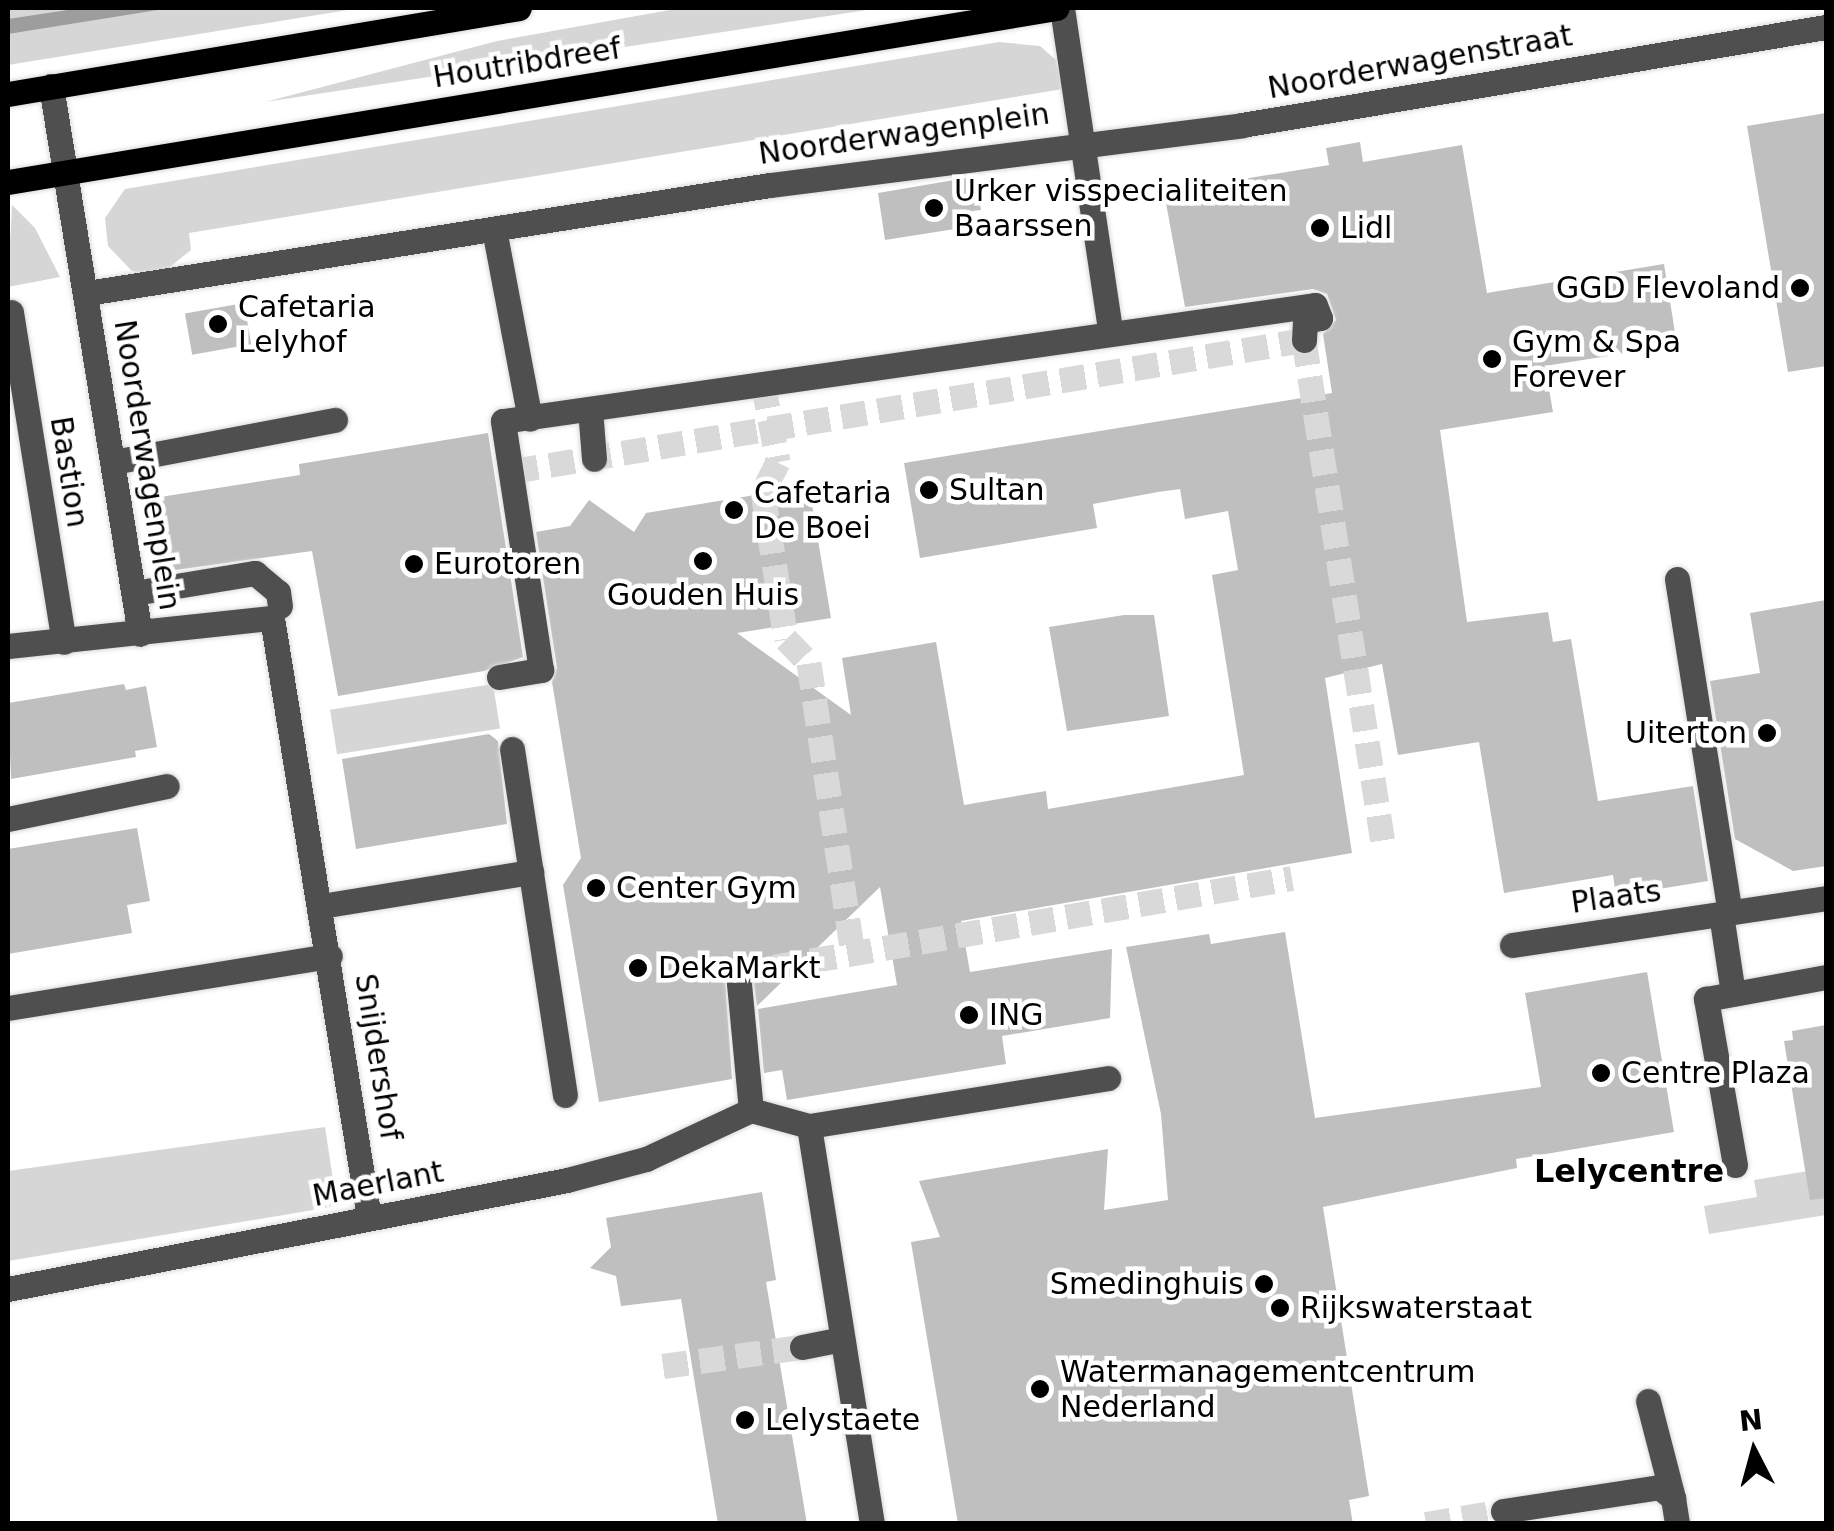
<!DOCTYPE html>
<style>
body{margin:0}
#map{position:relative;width:1834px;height:1531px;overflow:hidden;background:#fff;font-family:"DejaVu Sans",sans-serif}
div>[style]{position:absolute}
.green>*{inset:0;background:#d6d6d6;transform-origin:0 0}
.water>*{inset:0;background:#9d9d9d}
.building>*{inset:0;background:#bfbfbf;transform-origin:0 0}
.minor-tunnel>*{height:25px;margin-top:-12.5px;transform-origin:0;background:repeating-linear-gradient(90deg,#d9d9d9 0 25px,transparent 0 37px)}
.roads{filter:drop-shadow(0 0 2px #dbdbdb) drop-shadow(0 0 2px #dbdbdb)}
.minor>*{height:25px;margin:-12.5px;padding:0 12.5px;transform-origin:12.5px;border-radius:12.5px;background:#4f4f4f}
.major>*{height:25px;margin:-12.5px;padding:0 12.5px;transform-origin:12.5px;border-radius:12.5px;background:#000}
.dots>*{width:28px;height:28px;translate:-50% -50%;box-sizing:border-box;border:5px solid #fff;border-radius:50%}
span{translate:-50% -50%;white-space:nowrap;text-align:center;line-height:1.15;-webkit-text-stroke:9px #fff;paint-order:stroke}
.street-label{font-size:30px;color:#000}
.poi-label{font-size:30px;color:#000}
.left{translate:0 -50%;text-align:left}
.right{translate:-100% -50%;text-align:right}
.neighbourhood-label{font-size:32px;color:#000;font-weight:700}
.frame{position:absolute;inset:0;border:10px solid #000;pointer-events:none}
.north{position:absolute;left:1704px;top:1401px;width:100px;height:100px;-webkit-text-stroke:8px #fff;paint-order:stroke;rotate:354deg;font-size:28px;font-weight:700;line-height:40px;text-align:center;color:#000}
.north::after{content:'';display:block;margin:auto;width:35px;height:45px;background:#000;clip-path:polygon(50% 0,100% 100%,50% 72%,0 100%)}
</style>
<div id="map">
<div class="green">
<div style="clip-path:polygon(8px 8px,360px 8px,8px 65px)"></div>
<div style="clip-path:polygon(681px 8px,880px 8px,265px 102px,497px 41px)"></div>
<div style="clip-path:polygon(999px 42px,1040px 46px,1056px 60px,1063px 89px,189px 233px,191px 250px,161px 274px,132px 271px,108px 246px,105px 218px,125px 189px)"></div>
<div style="clip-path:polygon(12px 205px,35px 228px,60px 277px,8px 287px)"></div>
<div style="left:493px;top:684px;width:45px;height:165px;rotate:81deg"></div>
<div style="clip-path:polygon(325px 1127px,337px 1206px,8px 1261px,8px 1171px)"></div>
<div style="clip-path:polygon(1826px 1168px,1826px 1215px,1709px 1234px,1704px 1206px,1757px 1197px,1754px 1180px)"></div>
</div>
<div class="water">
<div style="clip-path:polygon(81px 8px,170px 8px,8px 34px,8px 19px)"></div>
</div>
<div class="building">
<div style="clip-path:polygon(1826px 113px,1826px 366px,1788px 372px,1747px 126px)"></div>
<div style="clip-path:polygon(1360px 142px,1363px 162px,1462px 145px,1487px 293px,1664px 264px,1677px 345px,1545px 366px,1553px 412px,1440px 430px,1467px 622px,1548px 612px,1553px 642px,1571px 639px,1598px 801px,1693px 786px,1708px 881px,1616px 896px,1613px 875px,1504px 893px,1479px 742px,1398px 755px,1382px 664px,1325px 678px,1352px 853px,961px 921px,970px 972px,1112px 949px,1110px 1018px,1002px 1036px,1006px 1064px,787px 1100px,782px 1070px,764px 1073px,758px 1009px,897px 985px,880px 887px,757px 1006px,751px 963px,737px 957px,724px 965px,732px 1079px,599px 1102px,563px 885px,581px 858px,552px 682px,557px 668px,536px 532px,570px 526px,589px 500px,634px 532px,646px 513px,809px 486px,831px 618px,737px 633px,851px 715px,842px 658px,936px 642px,964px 805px,1046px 791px,1048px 809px,1244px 775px,1212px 575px,1238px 570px,1228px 511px,1185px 519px,1180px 489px,1158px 492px,1093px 504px,1097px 528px,920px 558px,904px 463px,1332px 393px,1323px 334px,1336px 320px,1327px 294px,1313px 289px,1185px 307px,1164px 192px,1329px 165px,1326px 148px)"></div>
<div style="clip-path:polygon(966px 178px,975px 180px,981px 210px,972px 211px,974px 226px,885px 240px,878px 193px)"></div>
<div style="left:244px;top:303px;width:42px;height:60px;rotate:80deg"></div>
<div style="clip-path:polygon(488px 433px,523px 657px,484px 671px,338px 696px,312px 551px,161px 572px,152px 566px,141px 500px,300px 475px,299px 464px)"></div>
<div style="clip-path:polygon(1826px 600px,1826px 866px,1793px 871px,1735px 839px,1710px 681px,1760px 673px,1750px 613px)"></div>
<div style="clip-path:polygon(1124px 615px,1154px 615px,1169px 716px,1067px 731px,1049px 627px)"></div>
<div style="clip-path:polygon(124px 684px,126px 690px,146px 686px,157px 747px,135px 751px,136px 757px,11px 779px,8px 703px)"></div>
<div style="clip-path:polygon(489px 734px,498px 741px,507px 824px,356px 849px,342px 759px)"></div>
<div style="clip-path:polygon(137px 828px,150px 901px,127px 905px,132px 933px,8px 954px,8px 849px)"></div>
<div style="clip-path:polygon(1285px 932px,1315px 1118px,1541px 1087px,1525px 993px,1647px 972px,1674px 1132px,1516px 1159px,1517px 1168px,1323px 1207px,1369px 1496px,1349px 1500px,1353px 1524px,958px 1524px,911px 1242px,940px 1237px,919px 1181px,1108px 1149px,1104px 1210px,1168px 1200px,1161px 1114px,1126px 947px,1209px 934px,1211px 944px)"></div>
<div style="clip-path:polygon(1826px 1025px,1826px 1198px,1810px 1200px,1784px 1041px,1793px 1040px,1792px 1031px)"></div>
<div style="clip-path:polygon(762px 1192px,776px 1280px,766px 1282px,807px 1524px,718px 1524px,681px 1299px,621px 1306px,616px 1276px,590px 1268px,611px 1247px,606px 1218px)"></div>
</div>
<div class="minor-tunnel">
<div style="left:763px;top:383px;width:80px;rotate:79.2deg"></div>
<div style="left:778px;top:462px;width:34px;rotate:117deg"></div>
<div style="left:763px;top:492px;width:149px;rotate:81.1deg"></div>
<div style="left:786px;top:639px;width:33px;rotate:46deg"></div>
<div style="left:809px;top:663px;width:293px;rotate:81.4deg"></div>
<div style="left:513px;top:471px;width:802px;rotate:-9.4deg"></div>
<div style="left:1304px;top:340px;width:515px;rotate:81.07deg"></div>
<div style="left:738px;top:973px;width:562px;rotate:-9.73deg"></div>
<div style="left:663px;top:1366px;width:140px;rotate:-7.8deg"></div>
<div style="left:1426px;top:1524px;width:78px;rotate:-9.6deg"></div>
</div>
<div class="roads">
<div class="minor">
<div style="left:1062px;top:8px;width:327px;rotate:81.5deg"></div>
<div style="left:51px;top:86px;width:555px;rotate:80.78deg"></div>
<div style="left:494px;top:229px;width:193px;rotate:79.3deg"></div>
<div style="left:87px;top:293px;width:691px;rotate:-8.99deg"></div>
<div style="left:770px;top:185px;width:476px;rotate:-7.2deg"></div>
<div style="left:1242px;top:125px;width:592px;rotate:-9.53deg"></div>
<div style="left:11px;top:312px;width:334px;rotate:80.9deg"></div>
<div style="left:590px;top:409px;width:50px;rotate:85.4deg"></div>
<div style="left:114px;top:462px;width:225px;rotate:-10.8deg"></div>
<div style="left:1677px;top:579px;width:338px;rotate:81deg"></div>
<div style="left:134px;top:593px;width:123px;rotate:-9.4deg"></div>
<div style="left:255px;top:573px;width:30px;rotate:40deg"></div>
<div style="left:278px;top:592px;width:14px;rotate:82deg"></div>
<div style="left:8px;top:646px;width:265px;rotate:-6.1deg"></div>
<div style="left:272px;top:618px;width:608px;rotate:80.82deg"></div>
<div style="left:499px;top:677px;width:43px;rotate:-9.5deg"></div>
<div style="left:541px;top:670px;width:252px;rotate:-98.7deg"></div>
<div style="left:503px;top:421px;width:820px;rotate:-8.13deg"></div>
<div style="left:1315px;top:305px;width:14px;rotate:69deg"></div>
<div style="left:1320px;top:318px;width:15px;rotate:169deg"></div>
<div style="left:1305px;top:321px;width:19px;rotate:93deg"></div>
<div style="left:512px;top:749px;width:350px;rotate:81.3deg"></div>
<div style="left:8px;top:819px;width:162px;rotate:-11.7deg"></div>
<div style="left:321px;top:906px;width:213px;rotate:-9.2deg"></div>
<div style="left:1721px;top:914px;width:80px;rotate:81.4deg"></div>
<div style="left:1512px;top:945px;width:317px;rotate:-8.5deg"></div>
<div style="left:738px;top:973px;width:138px;rotate:84.6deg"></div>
<div style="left:8px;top:1008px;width:326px;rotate:-9.2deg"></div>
<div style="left:1735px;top:1165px;width:169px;rotate:-99.9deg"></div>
<div style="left:1706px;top:999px;width:122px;rotate:-10.4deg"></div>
<div style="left:8px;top:1289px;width:570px;rotate:-11.03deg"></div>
<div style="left:567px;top:1180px;width:82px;rotate:-14.9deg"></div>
<div style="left:646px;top:1159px;width:116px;rotate:-25deg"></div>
<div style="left:751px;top:1110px;width:60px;rotate:15.4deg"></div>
<div style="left:802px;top:1347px;width:41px;rotate:-11.3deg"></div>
<div style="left:1648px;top:1401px;width:100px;rotate:75.5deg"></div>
<div style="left:1503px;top:1511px;width:158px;rotate:-8.7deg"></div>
<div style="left:1659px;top:1487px;width:18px;rotate:38deg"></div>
<div style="left:1673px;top:1498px;width:26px;rotate:81deg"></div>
<div style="left:872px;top:1524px;width:403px;rotate:-99deg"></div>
<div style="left:809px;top:1126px;width:303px;rotate:-9.1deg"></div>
</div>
<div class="major">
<div style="left:8px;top:94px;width:518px;rotate:-9.55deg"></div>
<div style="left:8px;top:182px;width:1063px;rotate:-9.42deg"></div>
</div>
</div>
<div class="dots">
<div style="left:934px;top:208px;background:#000"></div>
<div style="left:1320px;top:228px;background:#000"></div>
<div style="left:1800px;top:288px;background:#000"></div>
<div style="left:218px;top:324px;background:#000"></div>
<div style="left:1492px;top:359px;background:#000"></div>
<div style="left:929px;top:490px;background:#000"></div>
<div style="left:734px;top:510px;background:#000"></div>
<div style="left:703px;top:561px;background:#000"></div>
<div style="left:414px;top:564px;background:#000"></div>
<div style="left:1767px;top:733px;background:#000"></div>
<div style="left:596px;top:888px;background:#000"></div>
<div style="left:638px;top:968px;background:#000"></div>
<div style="left:969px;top:1015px;background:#000"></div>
<div style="left:1601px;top:1073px;background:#000"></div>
<div style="left:1264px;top:1284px;background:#000"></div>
<div style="left:1280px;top:1308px;background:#000"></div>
<div style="left:1040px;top:1389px;background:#000"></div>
<div style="left:745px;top:1420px;background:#000"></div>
</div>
<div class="street-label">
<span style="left:1420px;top:62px;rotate:-10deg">Noorderwagenstraat</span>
<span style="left:527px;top:63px;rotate:-9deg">Houtribdreef</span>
<span style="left:904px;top:134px;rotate:-8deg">Noorderwagenplein</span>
<span style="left:147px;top:465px;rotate:81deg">Noorderwagenplein</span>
<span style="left:69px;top:472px;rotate:81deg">Bastion</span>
<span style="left:1616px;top:897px;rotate:-8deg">Plaats</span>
<span style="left:378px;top:1057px;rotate:81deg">Snijdershof</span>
<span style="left:378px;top:1184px;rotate:-11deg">Maerlant</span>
</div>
<div class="poi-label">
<span class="left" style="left:954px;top:208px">Urker visspecialiteiten<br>Baarssen</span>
<span class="left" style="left:1340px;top:228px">Lidl</span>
<span class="right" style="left:1780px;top:288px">GGD Flevoland</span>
<span class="left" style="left:238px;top:324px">Cafetaria<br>Lelyhof</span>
<span class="left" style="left:1512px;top:359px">Gym &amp; Spa<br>Forever</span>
<span class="left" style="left:949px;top:490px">Sultan</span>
<span class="left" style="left:754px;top:510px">Cafetaria<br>De Boei</span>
<span class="left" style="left:434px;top:564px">Eurotoren</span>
<span style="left:703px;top:595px">Gouden Huis</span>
<span class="right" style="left:1747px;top:733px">Uiterton</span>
<span class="left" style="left:616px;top:888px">Center Gym</span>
<span class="left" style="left:658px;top:968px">DekaMarkt</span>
<span class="left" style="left:989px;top:1015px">ING</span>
<span class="left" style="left:1621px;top:1073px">Centre Plaza</span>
<span class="right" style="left:1244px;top:1284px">Smedinghuis</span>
<span class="left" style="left:1300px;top:1308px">Rijkswaterstaat</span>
<span class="left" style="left:1060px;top:1389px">Watermanagementcentrum<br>Nederland</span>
<span class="left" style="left:765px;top:1420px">Lelystaete</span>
</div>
<div class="neighbourhood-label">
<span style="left:1629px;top:1171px">Lelycentre</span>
</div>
<div class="frame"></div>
<div class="north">N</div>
</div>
